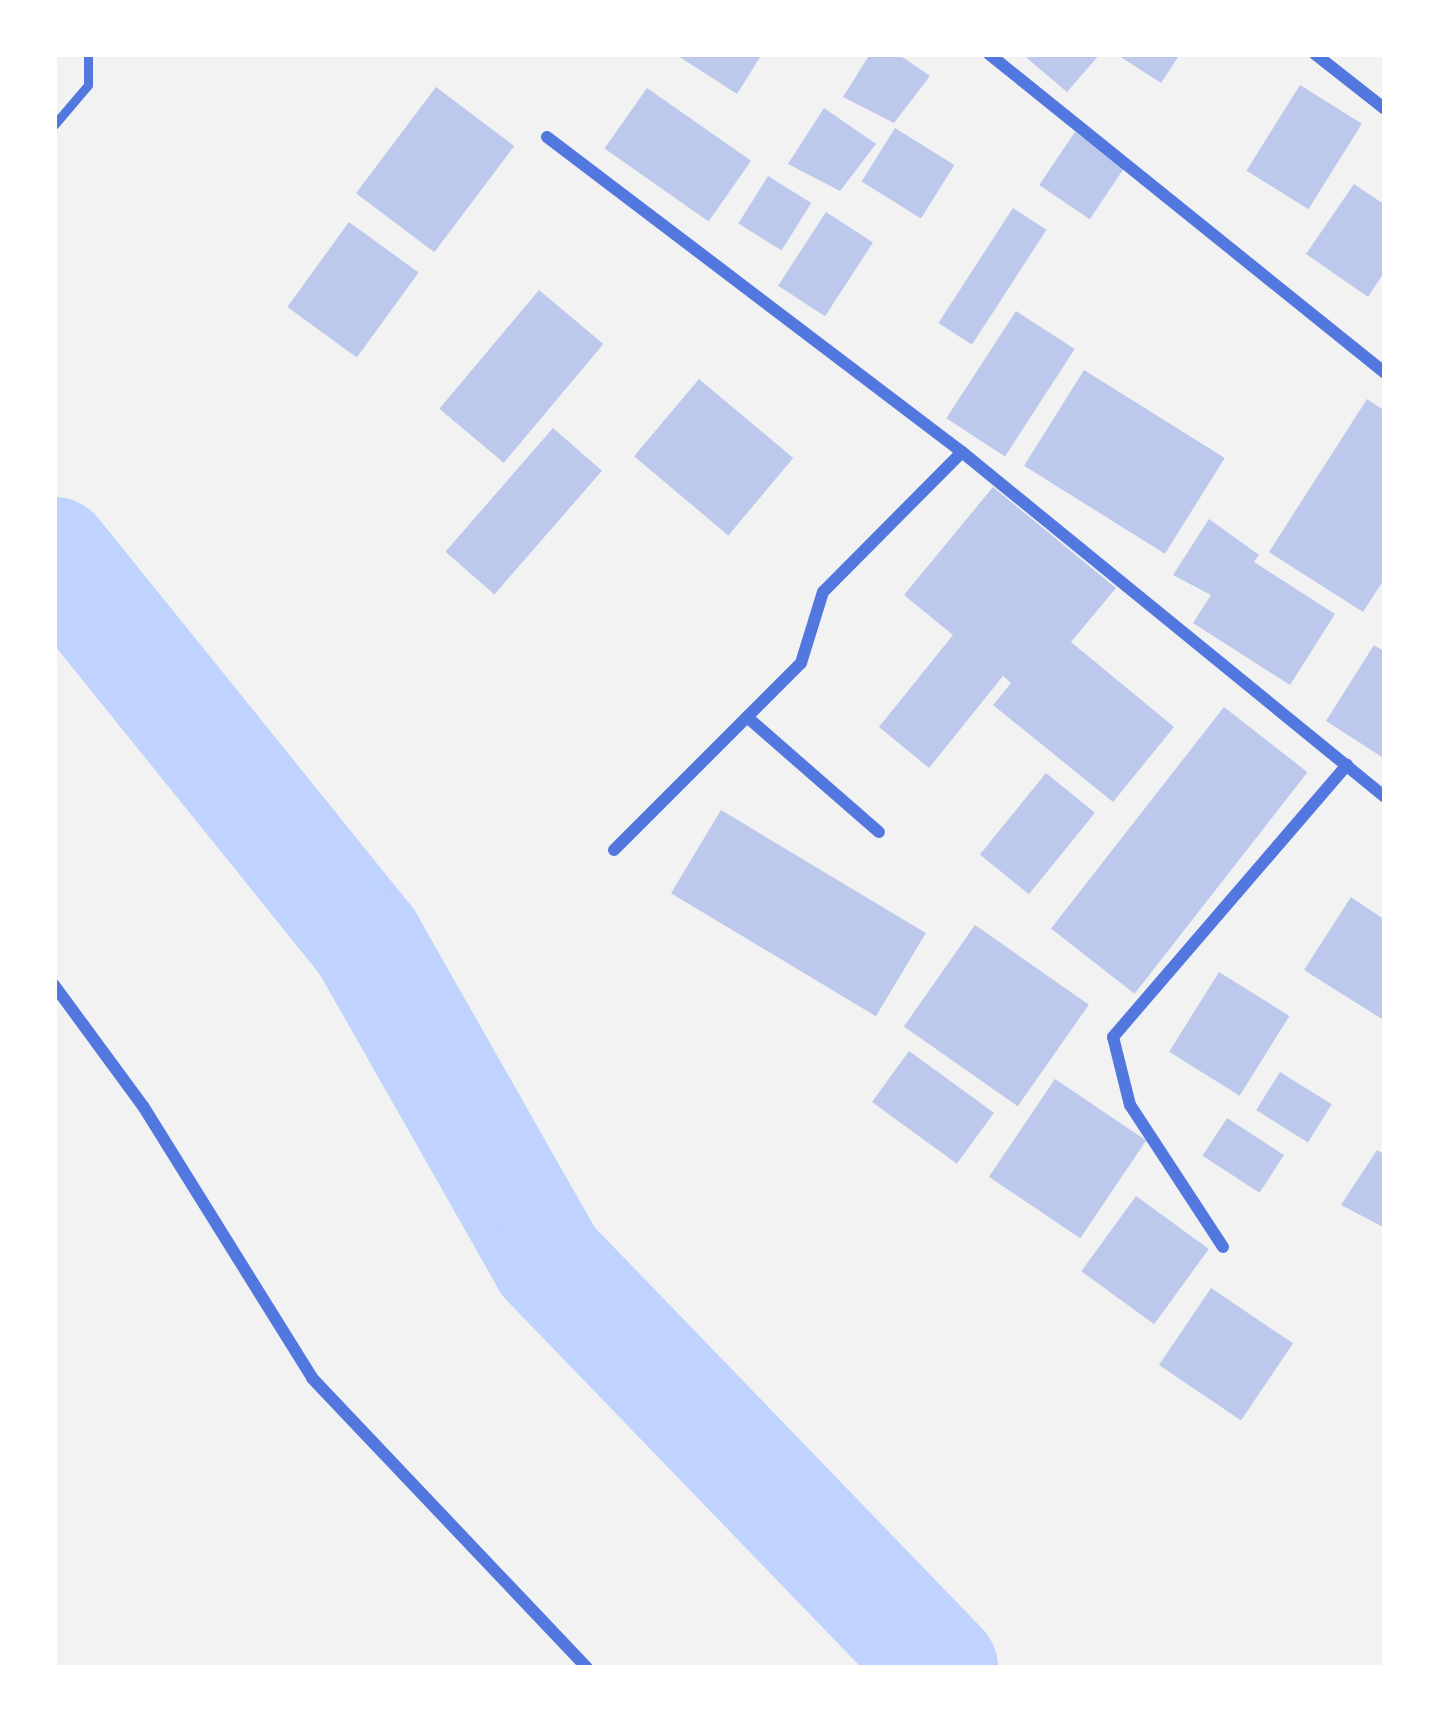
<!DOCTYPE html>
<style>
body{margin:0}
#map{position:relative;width:1439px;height:1722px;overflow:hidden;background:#f2f2f2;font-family:"IBM Plex Serif",serif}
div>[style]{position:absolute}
.river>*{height:114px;margin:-57px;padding:0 57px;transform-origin:57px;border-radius:57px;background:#bfd3fe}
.building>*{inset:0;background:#bdc9ec;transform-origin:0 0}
.service>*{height:9px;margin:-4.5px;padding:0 4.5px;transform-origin:4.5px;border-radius:4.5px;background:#5277de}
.minor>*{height:12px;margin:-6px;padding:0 6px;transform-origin:6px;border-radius:6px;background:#5277de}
span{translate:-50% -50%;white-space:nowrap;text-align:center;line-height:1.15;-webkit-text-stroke:9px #fff;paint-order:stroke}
.frame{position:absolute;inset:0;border:57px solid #fff;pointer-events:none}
</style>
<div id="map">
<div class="river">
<div style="left:54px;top:554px;width:499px;rotate:51.1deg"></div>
<div style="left:367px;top:942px;width:367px;rotate:60.4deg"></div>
<div style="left:548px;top:1261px;width:566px;rotate:46deg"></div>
</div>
<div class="building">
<div style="clip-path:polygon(675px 54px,762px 54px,737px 94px)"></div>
<div style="clip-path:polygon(870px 54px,898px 54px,930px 76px,894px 123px,843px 97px)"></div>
<div style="clip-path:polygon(1022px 54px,1100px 54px,1067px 92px)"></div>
<div style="clip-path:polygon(1116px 54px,1180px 54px,1161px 83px)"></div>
<div style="left:1300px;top:85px;width:73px;height:101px;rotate:32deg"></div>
<div style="left:436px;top:87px;width:98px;height:133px;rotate:37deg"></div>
<div style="left:647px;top:88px;width:127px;height:74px;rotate:35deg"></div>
<div style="clip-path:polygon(824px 108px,876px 144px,840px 191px,788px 164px)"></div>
<div style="left:895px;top:128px;width:70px;height:63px;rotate:32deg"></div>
<div style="left:1075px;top:132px;width:61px;height:64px;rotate:34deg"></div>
<div style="left:768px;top:176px;width:51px;height:56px;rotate:32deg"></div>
<div style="clip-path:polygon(1354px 184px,1385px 205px,1385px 271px,1368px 297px,1306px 254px)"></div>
<div style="left:1013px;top:208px;width:40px;height:137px;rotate:33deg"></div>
<div style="left:826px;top:212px;width:56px;height:88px;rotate:33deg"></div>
<div style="left:349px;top:222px;width:86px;height:105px;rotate:36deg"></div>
<div style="left:539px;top:290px;width:84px;height:155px;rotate:40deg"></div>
<div style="left:1016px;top:311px;width:70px;height:128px;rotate:33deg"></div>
<div style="left:1084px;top:370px;width:166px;height:113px;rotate:32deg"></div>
<div style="left:699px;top:379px;width:123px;height:101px;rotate:40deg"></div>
<div style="clip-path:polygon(1367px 399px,1385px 411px,1385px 578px,1363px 612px,1269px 552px)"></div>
<div style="left:553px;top:428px;width:65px;height:164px;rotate:41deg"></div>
<div style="clip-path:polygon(993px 487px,1116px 588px,1071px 642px,1174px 727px,1113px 802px,993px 705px,1011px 683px,1003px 676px,929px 768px,879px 727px,953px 635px,904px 595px)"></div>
<div style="clip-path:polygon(1209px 519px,1259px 555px,1254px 562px,1335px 614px,1290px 685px,1193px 623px,1211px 595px,1173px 575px)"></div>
<div style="clip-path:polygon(1374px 645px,1385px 652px,1385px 759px,1326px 721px)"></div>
<div style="left:1224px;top:707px;width:106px;height:281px;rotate:38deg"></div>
<div style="left:1046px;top:773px;width:63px;height:105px;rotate:39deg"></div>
<div style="left:721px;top:810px;width:239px;height:97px;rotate:31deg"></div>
<div style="clip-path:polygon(1351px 897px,1385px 920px,1385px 1021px,1304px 970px)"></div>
<div style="left:975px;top:925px;width:139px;height:124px;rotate:35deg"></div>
<div style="left:1219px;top:972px;width:83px;height:94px;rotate:32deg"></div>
<div style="left:909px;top:1051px;width:105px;height:63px;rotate:36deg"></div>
<div style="left:1280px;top:1072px;width:61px;height:45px;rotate:32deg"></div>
<div style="left:1055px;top:1079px;width:110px;height:118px;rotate:34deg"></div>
<div style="left:1227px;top:1118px;width:68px;height:45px;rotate:33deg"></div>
<div style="clip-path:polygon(1377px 1150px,1385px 1155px,1385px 1228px,1341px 1205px)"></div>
<div style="left:1136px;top:1196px;width:90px;height:93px;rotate:36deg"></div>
<div style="left:1211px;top:1288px;width:99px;height:93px;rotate:34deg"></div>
</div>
<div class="service">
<div style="left:54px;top:125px;width:52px;rotate:-49.6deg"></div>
<div style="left:88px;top:85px;width:31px;rotate:-90deg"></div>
</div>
<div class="minor">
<div style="left:989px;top:54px;width:509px;rotate:38.85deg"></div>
<div style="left:1315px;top:54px;width:89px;rotate:38.2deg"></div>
<div style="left:547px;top:137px;width:521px;rotate:37.2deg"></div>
<div style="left:962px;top:452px;width:546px;rotate:39.2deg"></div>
<div style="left:747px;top:717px;width:175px;rotate:41.1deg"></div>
<div style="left:614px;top:850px;width:264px;rotate:-45deg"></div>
<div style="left:801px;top:663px;width:74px;rotate:-72.8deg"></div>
<div style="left:823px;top:592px;width:197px;rotate:-45.2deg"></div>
<div style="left:54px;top:985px;width:150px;rotate:53.7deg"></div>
<div style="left:143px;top:1106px;width:320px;rotate:58.1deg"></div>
<div style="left:312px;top:1378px;width:400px;rotate:46.5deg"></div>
<div style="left:1223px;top:1247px;width:170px;rotate:-123.2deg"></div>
<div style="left:1130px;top:1105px;width:70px;rotate:-104deg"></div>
<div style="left:1113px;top:1037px;width:359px;rotate:-49.3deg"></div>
</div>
<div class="frame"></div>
</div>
